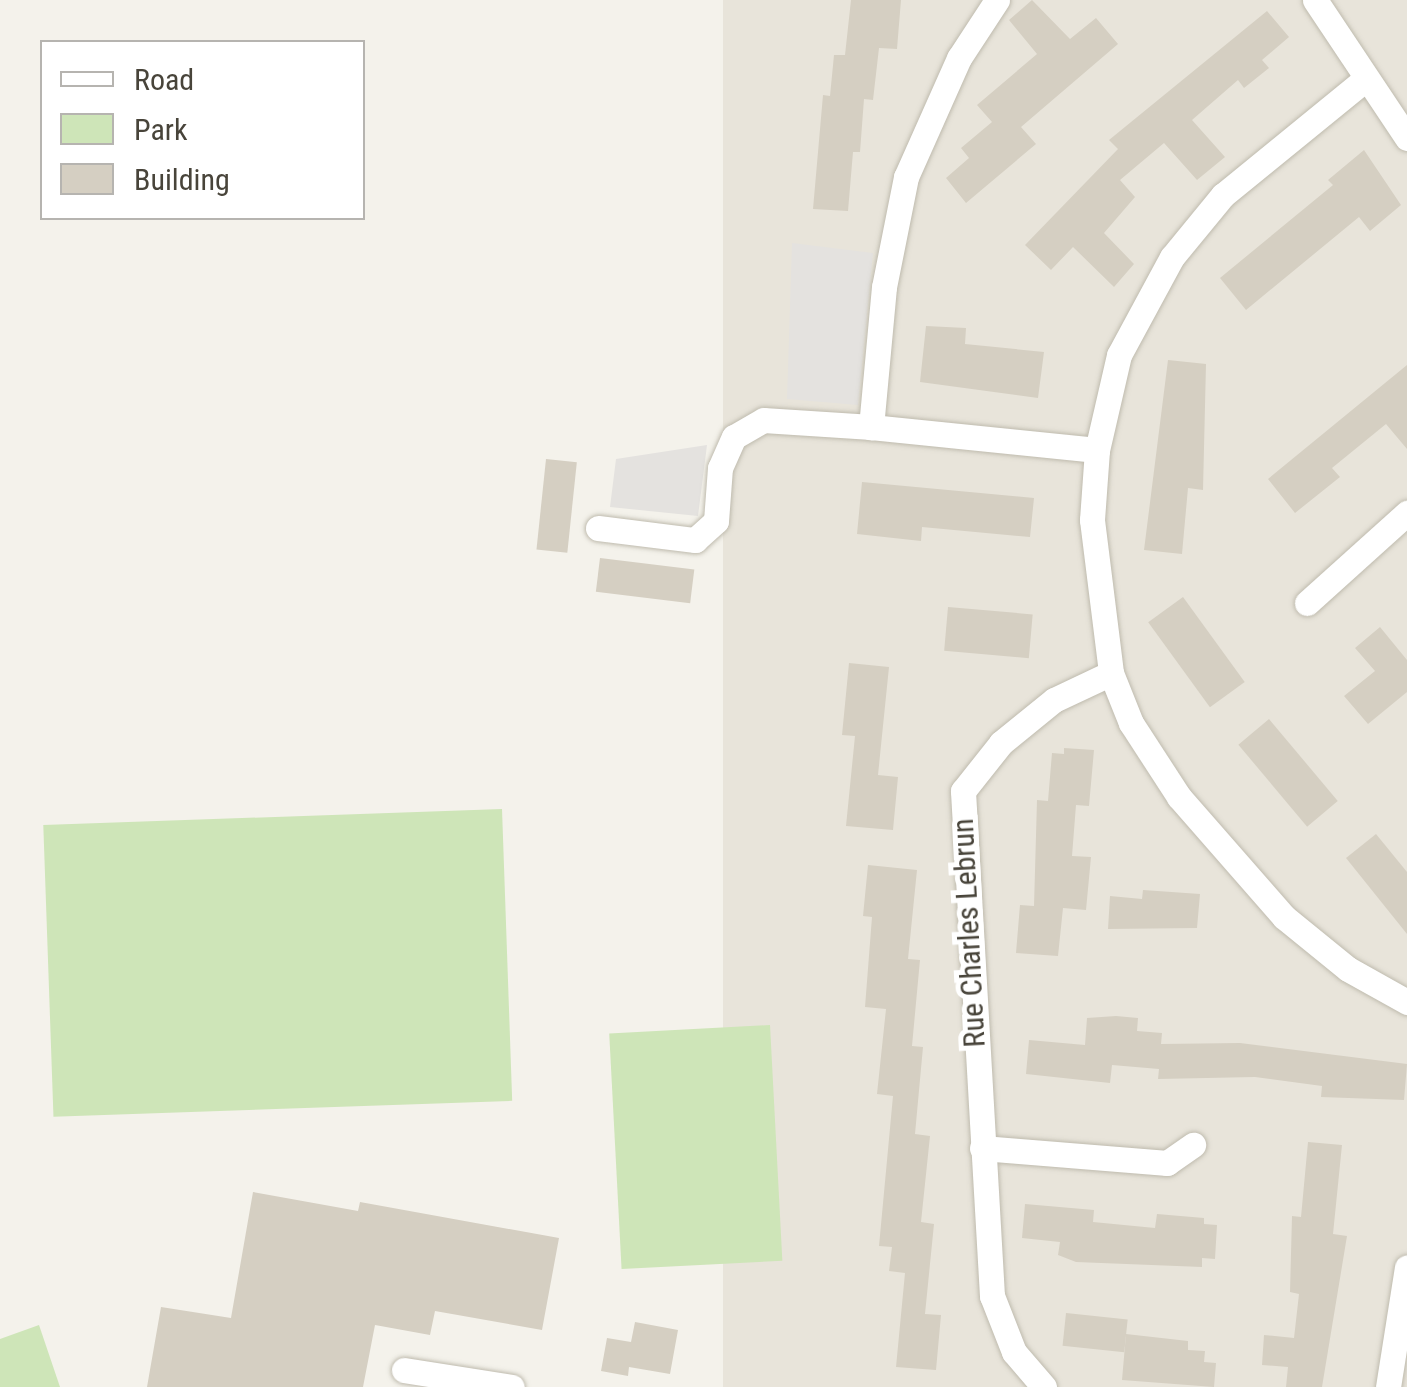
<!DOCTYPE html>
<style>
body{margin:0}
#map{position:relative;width:1407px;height:1387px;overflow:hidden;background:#f4f2eb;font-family:"Roboto Condensed",sans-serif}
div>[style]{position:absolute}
.residential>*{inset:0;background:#e8e4da;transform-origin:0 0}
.green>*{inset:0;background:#cee5b8;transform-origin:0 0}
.parking>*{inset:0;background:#e4e2df}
.building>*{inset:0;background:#d5cfc2;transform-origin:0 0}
.roads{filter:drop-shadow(0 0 2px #bfbbae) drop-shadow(0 0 2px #bfbbae)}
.minor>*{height:25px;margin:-12.5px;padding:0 12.5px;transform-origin:12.5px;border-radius:12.5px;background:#fff}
span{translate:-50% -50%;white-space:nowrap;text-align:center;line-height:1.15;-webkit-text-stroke:10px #fff;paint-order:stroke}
.street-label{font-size:30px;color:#48443a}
.legend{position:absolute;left:40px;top:40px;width:325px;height:180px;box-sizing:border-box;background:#fff;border:2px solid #b6b4b0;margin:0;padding:12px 18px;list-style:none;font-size:30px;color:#48443a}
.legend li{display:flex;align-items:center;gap:20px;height:50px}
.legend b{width:50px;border:2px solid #b6b4b0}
</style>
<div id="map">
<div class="residential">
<div style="left:723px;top:0;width:684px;height:1389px"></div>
</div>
<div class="green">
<div style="left:502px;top:809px;width:292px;height:459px;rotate:88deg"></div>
<div style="left:770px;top:1025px;width:236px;height:161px;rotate:87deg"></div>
<div style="clip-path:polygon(39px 1325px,60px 1387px,0 1387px,0 1339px)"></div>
</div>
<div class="parking">
<div style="clip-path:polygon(792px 243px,873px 253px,858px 405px,787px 399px)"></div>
<div style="clip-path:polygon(707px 445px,698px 516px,610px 507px,616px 459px)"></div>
</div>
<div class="building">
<div style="clip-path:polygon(851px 0,901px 0,897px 49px,879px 48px,873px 100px,864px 99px,860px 152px,853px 152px,848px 211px,813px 209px,823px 95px,830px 96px,834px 55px,845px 55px)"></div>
<div style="clip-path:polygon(1032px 0,1070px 39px,1096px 18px,1118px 44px,1021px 127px,1036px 144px,966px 203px,946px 178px,969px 158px,961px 148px,992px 122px,977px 105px,1037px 54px,1009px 20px)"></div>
<div style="clip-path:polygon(1267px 11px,1289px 37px,1262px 60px,1269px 68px,1244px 88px,1238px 80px,1192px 120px,1225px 157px,1197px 180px,1164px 143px,1120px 180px,1135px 197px,1104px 233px,1134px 264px,1114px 287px,1073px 247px,1051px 270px,1025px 245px,1118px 149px,1109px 140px)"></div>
<div style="clip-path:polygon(1364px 150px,1401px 205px,1370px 231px,1359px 217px,1246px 310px,1220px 278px,1333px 185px,1328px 180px)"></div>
<div style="clip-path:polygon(926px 326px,966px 328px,965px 344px,1044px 352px,1038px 398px,920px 382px)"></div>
<div style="clip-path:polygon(1168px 360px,1206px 364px,1203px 490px,1188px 488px,1182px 554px,1144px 550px)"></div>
<div style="clip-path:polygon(1407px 365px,1407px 449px,1386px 424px,1332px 468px,1340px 477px,1295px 513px,1268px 479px)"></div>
<div style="left:546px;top:459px;width:31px;height:91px;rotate:6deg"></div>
<div style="clip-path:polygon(862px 482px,1034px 498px,1030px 537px,922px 527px,921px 541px,857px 534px)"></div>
<div style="left:600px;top:558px;width:95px;height:34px;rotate:7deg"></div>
<div style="left:1183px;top:597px;width:105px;height:43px;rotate:54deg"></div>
<div style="left:948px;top:607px;width:85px;height:44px;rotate:5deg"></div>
<div style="clip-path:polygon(1380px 627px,1407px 660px,1407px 692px,1368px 724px,1344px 696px,1375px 671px,1355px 648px)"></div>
<div style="clip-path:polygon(849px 663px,889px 667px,878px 775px,898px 777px,893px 830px,846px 826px,855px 736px,842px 735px)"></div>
<div style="left:1269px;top:719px;width:107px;height:40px;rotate:50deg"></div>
<div style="clip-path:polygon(1064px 748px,1094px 750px,1089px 806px,1076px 805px,1072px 856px,1091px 857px,1086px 910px,1063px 908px,1058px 956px,1016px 953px,1020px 905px,1034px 906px,1037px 800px,1048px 801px,1052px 753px,1064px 754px)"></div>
<div style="clip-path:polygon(1376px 834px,1407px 872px,1407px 934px,1346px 858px)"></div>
<div style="clip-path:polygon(868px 865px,917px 870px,908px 959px,920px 960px,912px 1046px,923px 1047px,915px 1134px,930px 1136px,921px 1222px,934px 1224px,925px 1314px,941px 1315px,936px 1370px,896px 1367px,905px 1273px,889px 1271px,892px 1247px,879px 1246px,893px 1096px,877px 1094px,886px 1009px,865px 1007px,872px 917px,863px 916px)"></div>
<div style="clip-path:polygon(1143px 890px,1200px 894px,1197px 928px,1108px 929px,1110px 896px,1142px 899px)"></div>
<div style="clip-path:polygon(1116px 1016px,1138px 1018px,1137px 1031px,1162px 1033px,1161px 1044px,1240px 1043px,1407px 1064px,1404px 1100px,1321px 1097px,1322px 1086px,1255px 1077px,1158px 1079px,1159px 1069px,1112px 1065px,1110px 1083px,1026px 1074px,1029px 1040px,1085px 1045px,1087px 1018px)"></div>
<div style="clip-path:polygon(1308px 1142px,1342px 1145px,1333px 1234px,1347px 1236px,1322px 1387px,1286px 1387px,1288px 1367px,1262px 1365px,1264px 1335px,1294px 1338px,1299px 1294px,1290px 1292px,1292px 1216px,1301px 1217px)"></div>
<div style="clip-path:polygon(253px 1192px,358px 1211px,360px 1202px,559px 1238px,542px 1330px,435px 1311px,430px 1335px,375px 1325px,363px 1387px,147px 1387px,161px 1307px,231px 1318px)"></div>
<div style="clip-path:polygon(1025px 1204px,1094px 1210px,1093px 1222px,1155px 1228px,1157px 1214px,1204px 1218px,1204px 1224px,1217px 1225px,1215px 1259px,1202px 1258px,1202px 1267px,1076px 1262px,1058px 1255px,1060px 1242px,1022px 1238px)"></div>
<div style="left:1066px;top:1313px;width:62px;height:33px;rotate:6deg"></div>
<div style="clip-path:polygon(635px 1322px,678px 1330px,670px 1374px,629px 1367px,628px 1376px,601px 1371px,607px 1338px,631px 1342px)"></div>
<div style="clip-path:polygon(1126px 1334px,1188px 1341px,1188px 1350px,1205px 1351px,1204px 1362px,1216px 1363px,1214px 1387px,1122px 1380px)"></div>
</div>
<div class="roads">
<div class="minor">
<div style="left:997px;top:0;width:69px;rotate:123.2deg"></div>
<div style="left:959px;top:58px;width:130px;rotate:114deg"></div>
<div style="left:906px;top:177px;width:112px;rotate:101.3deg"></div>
<div style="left:884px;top:287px;width:141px;rotate:95.3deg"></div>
<div style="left:871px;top:427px;width:227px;rotate:5.8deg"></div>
<div style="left:1315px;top:0;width:166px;rotate:56.3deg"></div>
<div style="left:1363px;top:81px;width:181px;rotate:140.8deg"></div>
<div style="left:1223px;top:195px;width:80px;rotate:129.4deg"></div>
<div style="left:1172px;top:257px;width:111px;rotate:118.4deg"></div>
<div style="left:1119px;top:355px;width:98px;rotate:103deg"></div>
<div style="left:1097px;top:450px;width:70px;rotate:94.1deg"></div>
<div style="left:1092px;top:520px;width:154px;rotate:82.9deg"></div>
<div style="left:1111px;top:673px;width:54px;rotate:68.2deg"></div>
<div style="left:1131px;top:723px;width:88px;rotate:57deg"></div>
<div style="left:1179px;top:797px;width:159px;rotate:48.8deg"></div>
<div style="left:1284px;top:917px;width:82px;rotate:39.1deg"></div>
<div style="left:1348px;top:969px;width:68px;rotate:29.2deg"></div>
<div style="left:598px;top:528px;width:98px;rotate:7.1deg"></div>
<div style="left:695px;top:540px;width:28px;rotate:-42deg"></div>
<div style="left:716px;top:521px;width:53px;rotate:-85.7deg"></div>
<div style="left:720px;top:468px;width:34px;rotate:-66deg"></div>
<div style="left:734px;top:437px;width:34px;rotate:-30deg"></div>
<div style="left:764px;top:420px;width:107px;rotate:3.7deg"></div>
<div style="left:1307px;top:603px;width:135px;rotate:-42deg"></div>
<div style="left:982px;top:1148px;width:186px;rotate:4.6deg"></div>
<div style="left:1167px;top:1163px;width:32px;rotate:-35deg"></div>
<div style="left:404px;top:1370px;width:109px;rotate:8.9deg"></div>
<div style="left:1044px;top:1387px;width:46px;rotate:-130.6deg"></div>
<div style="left:1014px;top:1352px;width:60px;rotate:-111.4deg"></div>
<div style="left:992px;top:1296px;width:506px;rotate:-93.29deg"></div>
<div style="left:963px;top:791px;width:61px;rotate:-51.6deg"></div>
<div style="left:1001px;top:743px;width:68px;rotate:-39.1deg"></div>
<div style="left:1054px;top:700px;width:63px;rotate:-25.3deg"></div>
<div style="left:1388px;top:1387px;width:121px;rotate:-81deg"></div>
</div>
</div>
<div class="street-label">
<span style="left:969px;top:933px;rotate:-93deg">Rue Charles Lebrun</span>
</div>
<ul class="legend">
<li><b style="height:12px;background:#fff"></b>Road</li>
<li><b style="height:28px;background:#cee5b8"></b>Park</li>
<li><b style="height:28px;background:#d5cfc2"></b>Building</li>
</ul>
</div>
